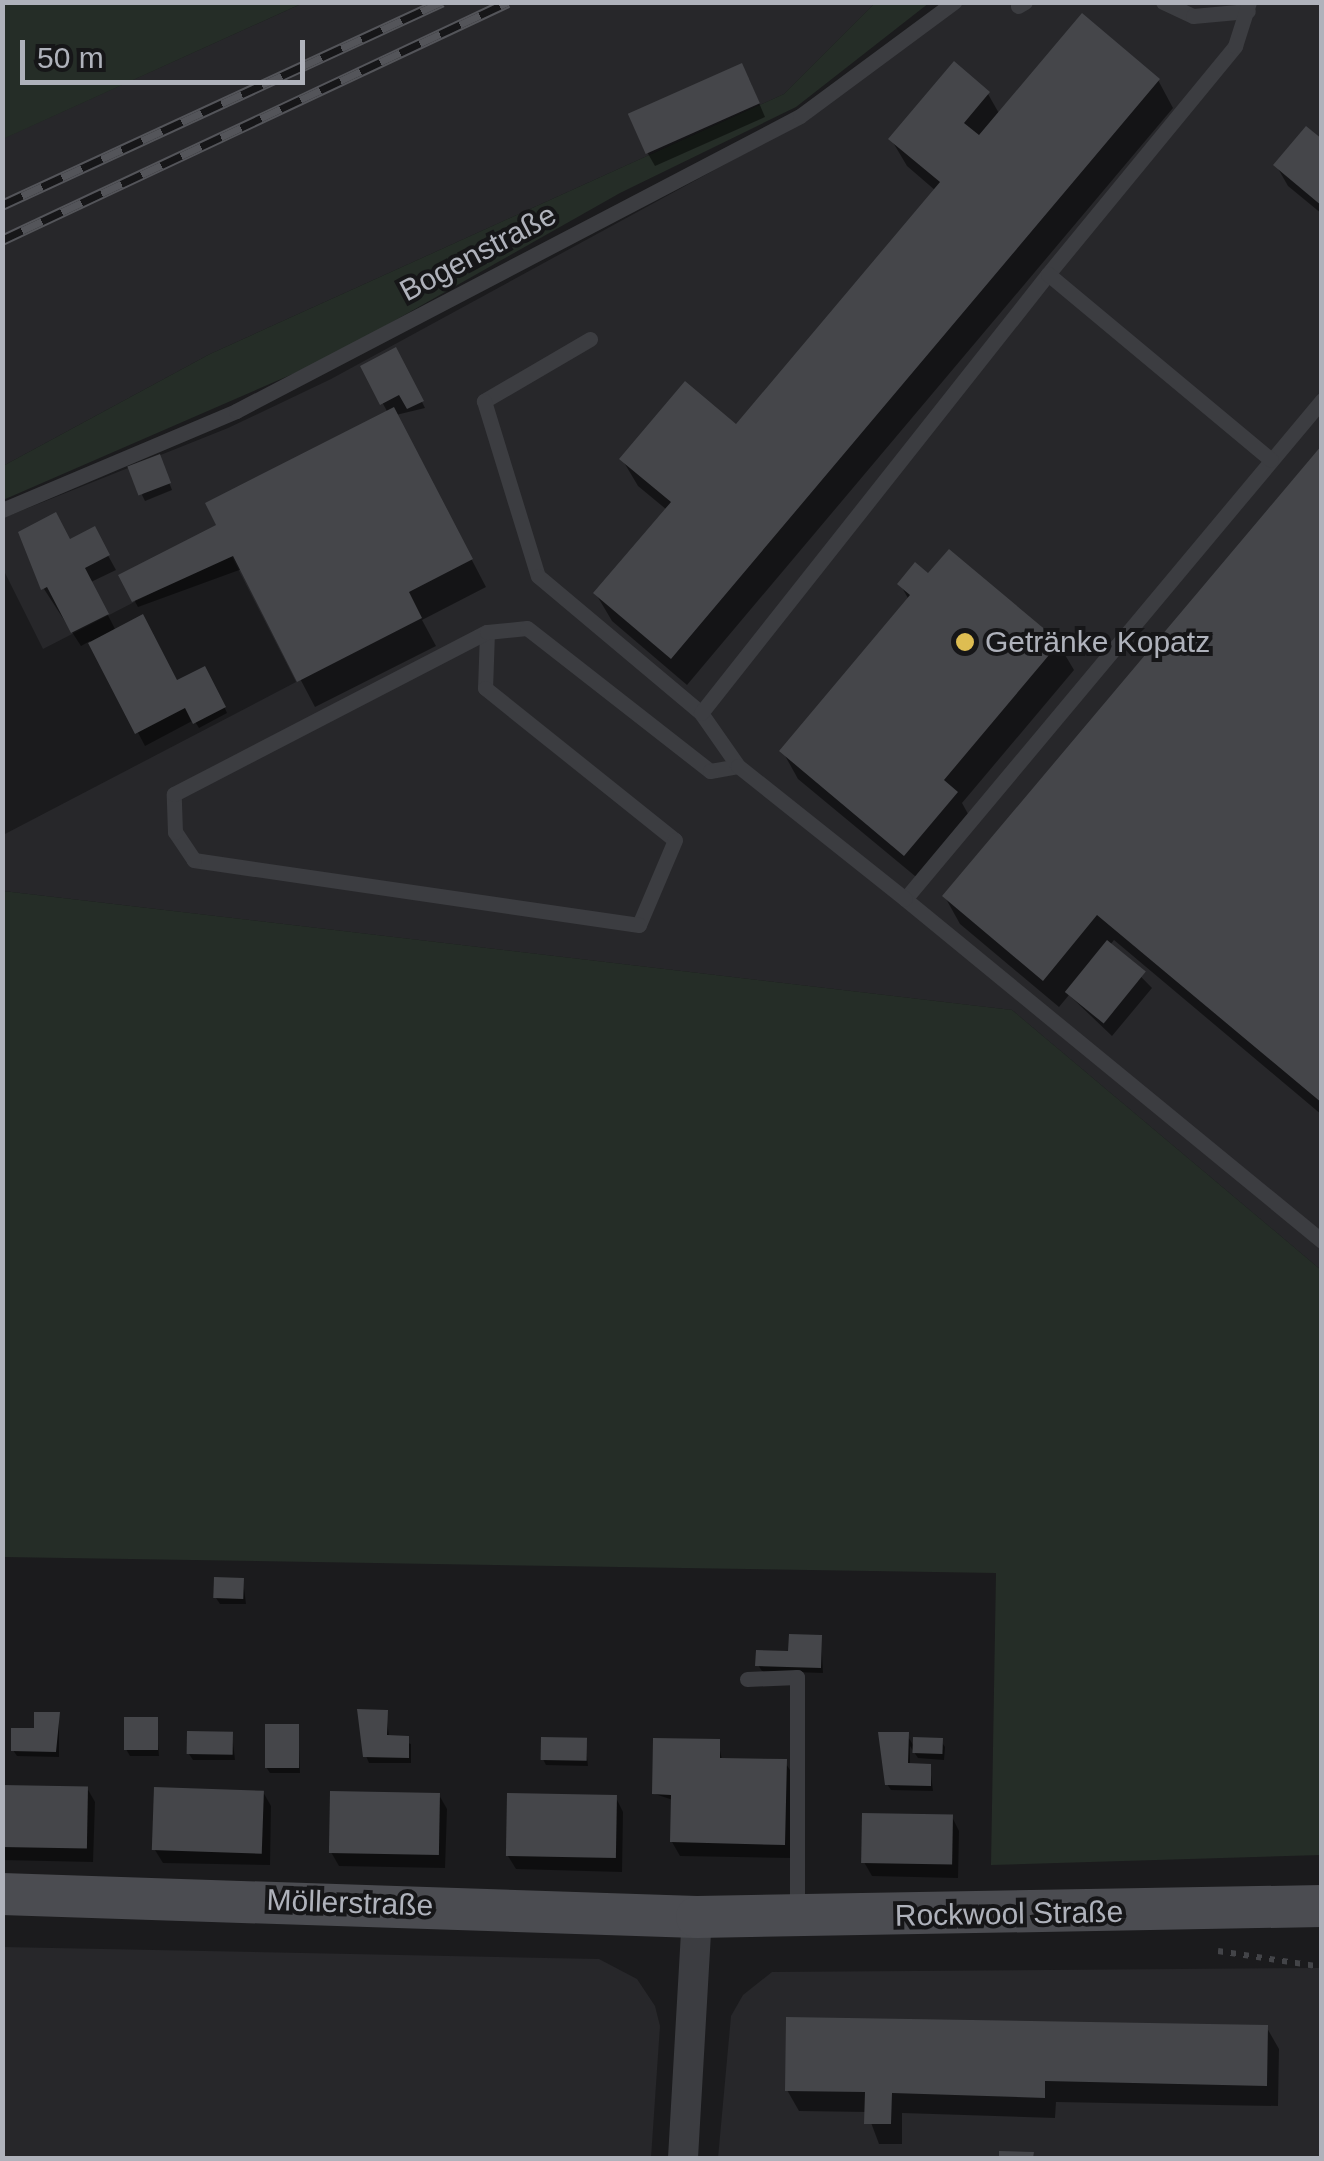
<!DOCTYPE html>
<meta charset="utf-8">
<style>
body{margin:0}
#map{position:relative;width:1324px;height:2161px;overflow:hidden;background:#1b1b1d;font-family:Helvetica,sans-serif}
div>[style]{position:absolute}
.built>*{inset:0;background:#27272a}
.green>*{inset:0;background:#252d27}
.shadow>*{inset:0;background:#0007}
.building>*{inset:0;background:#45464a;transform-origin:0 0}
.path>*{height:6px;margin-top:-3px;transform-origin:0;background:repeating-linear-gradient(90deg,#434448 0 5px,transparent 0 13px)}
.lane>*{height:15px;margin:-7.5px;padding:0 7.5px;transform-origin:7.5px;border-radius:7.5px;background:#3c3d41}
.street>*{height:30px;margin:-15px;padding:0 15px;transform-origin:15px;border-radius:15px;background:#3c3d41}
.secondary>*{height:42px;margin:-21px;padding:0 21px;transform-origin:21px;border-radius:21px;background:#4b4c51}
.rail>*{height:11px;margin-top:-5.5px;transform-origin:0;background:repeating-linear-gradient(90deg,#161618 0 22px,#54555a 0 44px);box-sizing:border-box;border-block:2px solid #54555a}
.dots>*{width:28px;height:28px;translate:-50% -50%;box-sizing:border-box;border:5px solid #161618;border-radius:50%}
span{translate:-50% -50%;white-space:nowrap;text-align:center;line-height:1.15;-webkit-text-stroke:8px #161618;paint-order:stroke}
.street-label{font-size:30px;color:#afb2bb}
.poi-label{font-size:30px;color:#afb2bb}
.left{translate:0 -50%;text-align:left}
.frame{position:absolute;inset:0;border:5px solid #afb2bb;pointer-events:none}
.scale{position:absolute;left:20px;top:40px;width:285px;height:45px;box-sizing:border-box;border:5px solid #afb2bb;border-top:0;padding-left:12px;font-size:30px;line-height:35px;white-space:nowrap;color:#afb2bb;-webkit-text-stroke:8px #161618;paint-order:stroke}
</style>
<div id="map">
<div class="built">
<div style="clip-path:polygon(303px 3px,875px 3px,784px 94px,210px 354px,3px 466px,2px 139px)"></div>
<div style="clip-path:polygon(959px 3px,1321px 3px,1321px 1270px,1012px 1010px,3px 891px,3px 835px,296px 682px,232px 557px,218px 559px,43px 649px,3px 569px,3px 518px,228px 428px,331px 379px,806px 120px)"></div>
<div style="clip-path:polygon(3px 1947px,599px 1959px,637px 1979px,655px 2006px,660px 2026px,651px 2158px,3px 2158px)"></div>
<div style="clip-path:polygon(1321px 1968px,1321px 2158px,718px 2158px,731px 2016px,743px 1995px,772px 1972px)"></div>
</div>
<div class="green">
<div style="clip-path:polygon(3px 2px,303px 2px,303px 3px,3px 139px)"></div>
<div style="clip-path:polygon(875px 3px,929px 3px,796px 107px,620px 193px,325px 360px,3px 500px,3px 466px,210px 354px,784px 94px)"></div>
<div style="clip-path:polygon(3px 891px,1012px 1010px,1321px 1270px,1321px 1855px,991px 1865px,996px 1573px,3px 1557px)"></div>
</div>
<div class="shadow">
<div style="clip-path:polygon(749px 79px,765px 117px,655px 166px,647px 152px)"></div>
<div style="clip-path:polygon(1158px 80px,1173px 108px,687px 685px,612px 621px,596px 594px,667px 510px,638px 486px,622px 459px,736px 428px,936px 191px,907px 166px,891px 139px,988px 94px,1000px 115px)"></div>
<div style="clip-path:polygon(1322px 142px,1322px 214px,1288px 186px,1276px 165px)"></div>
<div style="clip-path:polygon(403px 364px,425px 408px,396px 415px,486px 587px,422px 620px,436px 646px,315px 707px,242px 569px,138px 607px,121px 576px,215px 528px,388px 413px,363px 367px)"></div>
<div style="clip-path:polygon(1322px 449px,1322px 1115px,1114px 940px,1110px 945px,1152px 988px,1112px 1036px,1069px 995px,1059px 1007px,960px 924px,945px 897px)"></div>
<div style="clip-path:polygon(162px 464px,172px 490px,145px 501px,142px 495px)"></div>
<div style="clip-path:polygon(94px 530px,116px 570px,91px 582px,116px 631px,177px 683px,223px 704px,227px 713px,199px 728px,194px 720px,145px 746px,90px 641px,81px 646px,44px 589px,70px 542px)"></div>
<div style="clip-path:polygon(928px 577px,1058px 643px,1074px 670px,962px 803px,972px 821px,921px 881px,798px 779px,783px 752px,909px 600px,900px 584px)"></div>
<div style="clip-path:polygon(243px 1580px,246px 1604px,220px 1604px,216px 1598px)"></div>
<div style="clip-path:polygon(821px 1637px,823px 1673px,762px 1671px,758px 1665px)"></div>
<div style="clip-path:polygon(386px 1712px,389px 1737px,411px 1744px,411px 1763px,369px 1763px,366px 1756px)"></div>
<div style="clip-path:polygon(59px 1715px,59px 1757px,17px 1756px,13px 1750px)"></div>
<div style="clip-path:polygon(156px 1720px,159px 1756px,130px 1756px,126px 1749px)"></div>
<div style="clip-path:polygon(298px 1726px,300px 1773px,270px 1773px,266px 1767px)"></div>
<div style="clip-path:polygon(232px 1734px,235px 1760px,193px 1760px,189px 1754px)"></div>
<div style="clip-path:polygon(907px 1735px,915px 1748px,941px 1741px,945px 1747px,944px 1760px,918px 1758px,910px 1746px,910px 1766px,930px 1767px,933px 1791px,891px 1790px,887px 1784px)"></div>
<div style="clip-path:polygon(585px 1740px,588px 1766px,546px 1765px,543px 1759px)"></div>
<div style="clip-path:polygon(718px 1741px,722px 1760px,785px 1762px,793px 1775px,792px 1858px,680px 1856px,672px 1842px,673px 1800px,655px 1794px)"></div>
<div style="clip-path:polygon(2px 1787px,87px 1788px,95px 1802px,93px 1862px,2px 1860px)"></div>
<div style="clip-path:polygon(263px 1792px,271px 1806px,270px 1865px,163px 1863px,155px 1850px)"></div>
<div style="clip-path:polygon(439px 1795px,447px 1809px,445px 1868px,339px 1866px,331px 1852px)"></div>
<div style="clip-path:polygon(616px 1798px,623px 1812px,622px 1872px,516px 1869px,508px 1856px)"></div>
<div style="clip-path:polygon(952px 1817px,959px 1831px,958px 1878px,872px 1876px,864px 1862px)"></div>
<div style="clip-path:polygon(1267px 2028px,1279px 2049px,1278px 2106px,1056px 2102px,1055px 2118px,902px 2113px,902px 2144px,879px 2144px,867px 2112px,799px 2111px,787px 2090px)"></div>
</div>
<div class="building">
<div style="clip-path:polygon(1082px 13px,1160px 79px,671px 659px,593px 593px,671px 502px,619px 459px,685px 381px,736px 424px,940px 182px,888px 139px,954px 61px,990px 92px,964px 123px,979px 135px)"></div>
<div style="left:742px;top:63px;width:44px;height:125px;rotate:66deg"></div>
<div style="clip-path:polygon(1306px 126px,1322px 139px,1322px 206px,1273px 165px)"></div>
<div style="clip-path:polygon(396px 347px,424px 401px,407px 409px,399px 395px,380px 405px,360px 366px)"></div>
<div style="clip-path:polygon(394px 407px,473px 559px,409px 592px,422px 618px,297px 682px,233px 556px,132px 602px,118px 575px,216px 525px,205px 503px)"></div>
<div style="clip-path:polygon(1322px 445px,1322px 1103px,1097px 915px,1043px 981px,942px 896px)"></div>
<div style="left:160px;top:454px;width:31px;height:35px;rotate:69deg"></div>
<div style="clip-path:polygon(56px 512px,70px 539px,95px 526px,110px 555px,85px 568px,109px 614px,71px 633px,47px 587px,41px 590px,18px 532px)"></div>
<div style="clip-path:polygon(949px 549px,1060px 642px,944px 780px,958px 792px,904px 856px,779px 751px,910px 595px,897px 584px,915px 562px,928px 573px)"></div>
<div style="clip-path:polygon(143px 614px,177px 680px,205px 666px,226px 707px,193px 724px,185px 708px,135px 734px,88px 643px)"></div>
<div style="left:1107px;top:940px;width:50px;height:67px;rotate:39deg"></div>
<div style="left:214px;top:1577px;width:30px;height:21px;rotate:2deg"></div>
<div style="clip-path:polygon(789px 1634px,822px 1635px,821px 1668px,755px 1666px,756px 1650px,788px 1651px)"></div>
<div style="clip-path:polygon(357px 1709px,388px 1710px,387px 1735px,409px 1736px,409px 1758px,363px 1757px)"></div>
<div style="clip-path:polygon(34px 1712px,60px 1712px,56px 1752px,11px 1751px,11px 1728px,34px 1728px)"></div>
<div style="left:124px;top:1717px;width:34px;height:33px"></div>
<div style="left:265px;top:1724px;width:34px;height:44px"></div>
<div style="left:187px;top:1731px;width:46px;height:23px;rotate:1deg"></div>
<div style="clip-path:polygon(878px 1732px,909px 1732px,908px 1763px,931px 1764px,931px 1786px,885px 1785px)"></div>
<div style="left:541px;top:1737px;width:46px;height:23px;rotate:1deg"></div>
<div style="left:913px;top:1737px;width:30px;height:16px;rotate:2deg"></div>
<div style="clip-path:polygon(653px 1738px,720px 1739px,720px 1758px,787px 1759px,785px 1845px,670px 1842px,671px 1795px,652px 1794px)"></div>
<div style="left:2px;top:1785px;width:86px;height:62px;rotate:1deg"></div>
<div style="left:154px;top:1787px;width:110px;height:63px;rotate:2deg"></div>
<div style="left:330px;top:1791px;width:110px;height:62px;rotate:1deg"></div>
<div style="left:507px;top:1793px;width:110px;height:63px;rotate:1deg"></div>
<div style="left:862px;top:1813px;width:91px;height:50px;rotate:1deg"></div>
<div style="clip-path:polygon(786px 2017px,1268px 2025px,1267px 2086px,1045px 2081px,1045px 2098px,892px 2093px,891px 2124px,864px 2124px,865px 2092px,785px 2091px)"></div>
<div style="clip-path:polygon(999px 2151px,1034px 2152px,1033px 2158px,999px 2158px)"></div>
</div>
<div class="path">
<div style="left:1218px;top:1951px;width:105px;rotate:8.7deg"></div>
</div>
<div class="lane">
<div style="left:1163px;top:2px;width:33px;rotate:25deg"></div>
<div style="left:1193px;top:16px;width:55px;rotate:-5.2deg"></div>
<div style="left:1018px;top:6px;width:8px;rotate:-30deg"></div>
<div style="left:1048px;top:274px;width:295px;rotate:-50.6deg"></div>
<div style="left:1235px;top:46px;width:46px;rotate:-72.3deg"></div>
<div style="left:590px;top:339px;width:123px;rotate:149.7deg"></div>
<div style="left:484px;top:401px;width:183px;rotate:72.9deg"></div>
<div style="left:538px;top:576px;width:213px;rotate:40deg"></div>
<div style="left:1322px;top:400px;width:650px;rotate:129.88deg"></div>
<div style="left:905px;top:899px;width:539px;rotate:39.36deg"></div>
<div style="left:2px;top:510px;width:254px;rotate:-22.9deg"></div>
<div style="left:236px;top:411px;width:636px;rotate:-27.61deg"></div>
<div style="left:800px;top:116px;width:192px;rotate:-36.5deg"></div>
<div style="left:487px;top:632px;width:56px;rotate:92deg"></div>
<div style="left:485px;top:688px;width:243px;rotate:38.7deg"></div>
<div style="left:675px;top:840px;width:92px;rotate:113deg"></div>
<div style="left:639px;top:925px;width:450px;rotate:-171.7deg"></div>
<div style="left:194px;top:860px;width:34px;rotate:-124deg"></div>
<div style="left:175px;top:832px;width:38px;rotate:-92deg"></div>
<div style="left:174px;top:794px;width:352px;rotate:-27.4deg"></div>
<div style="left:487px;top:632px;width:40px;rotate:-5.7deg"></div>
<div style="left:527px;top:628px;width:232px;rotate:38deg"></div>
<div style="left:710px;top:771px;width:28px;rotate:-10deg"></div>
<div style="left:738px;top:766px;width:65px;rotate:-124.9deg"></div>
<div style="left:701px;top:713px;width:560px;rotate:-51.68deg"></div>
<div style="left:1048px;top:274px;width:290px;rotate:39.8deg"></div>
<div style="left:738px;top:766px;width:213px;rotate:38.5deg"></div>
<div style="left:747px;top:1679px;width:50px;rotate:-2.3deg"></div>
<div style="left:797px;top:1677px;width:235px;rotate:90deg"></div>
</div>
<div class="street">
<div style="left:683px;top:2158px;width:241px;rotate:-86.7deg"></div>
</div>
<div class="secondary">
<div style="left:2px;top:1894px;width:695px;rotate:1.9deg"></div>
<div style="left:697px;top:1917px;width:625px;rotate:-1.01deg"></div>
</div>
<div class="rail">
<div style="left:2px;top:205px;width:485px;rotate:-24.8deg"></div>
<div style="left:2px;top:240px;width:559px;rotate:-25.19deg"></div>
</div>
<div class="dots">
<div style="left:965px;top:642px;background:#debd52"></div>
</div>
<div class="street-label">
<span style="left:478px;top:253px;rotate:-28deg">Bogenstraße</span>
<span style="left:350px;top:1903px;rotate:2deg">Möllerstraße</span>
<span style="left:1009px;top:1914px;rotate:-1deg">Rockwool Straße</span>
</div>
<div class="poi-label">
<span class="left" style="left:985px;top:642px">Getränke Kopatz</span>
</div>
<div class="frame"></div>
<div class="scale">50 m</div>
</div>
